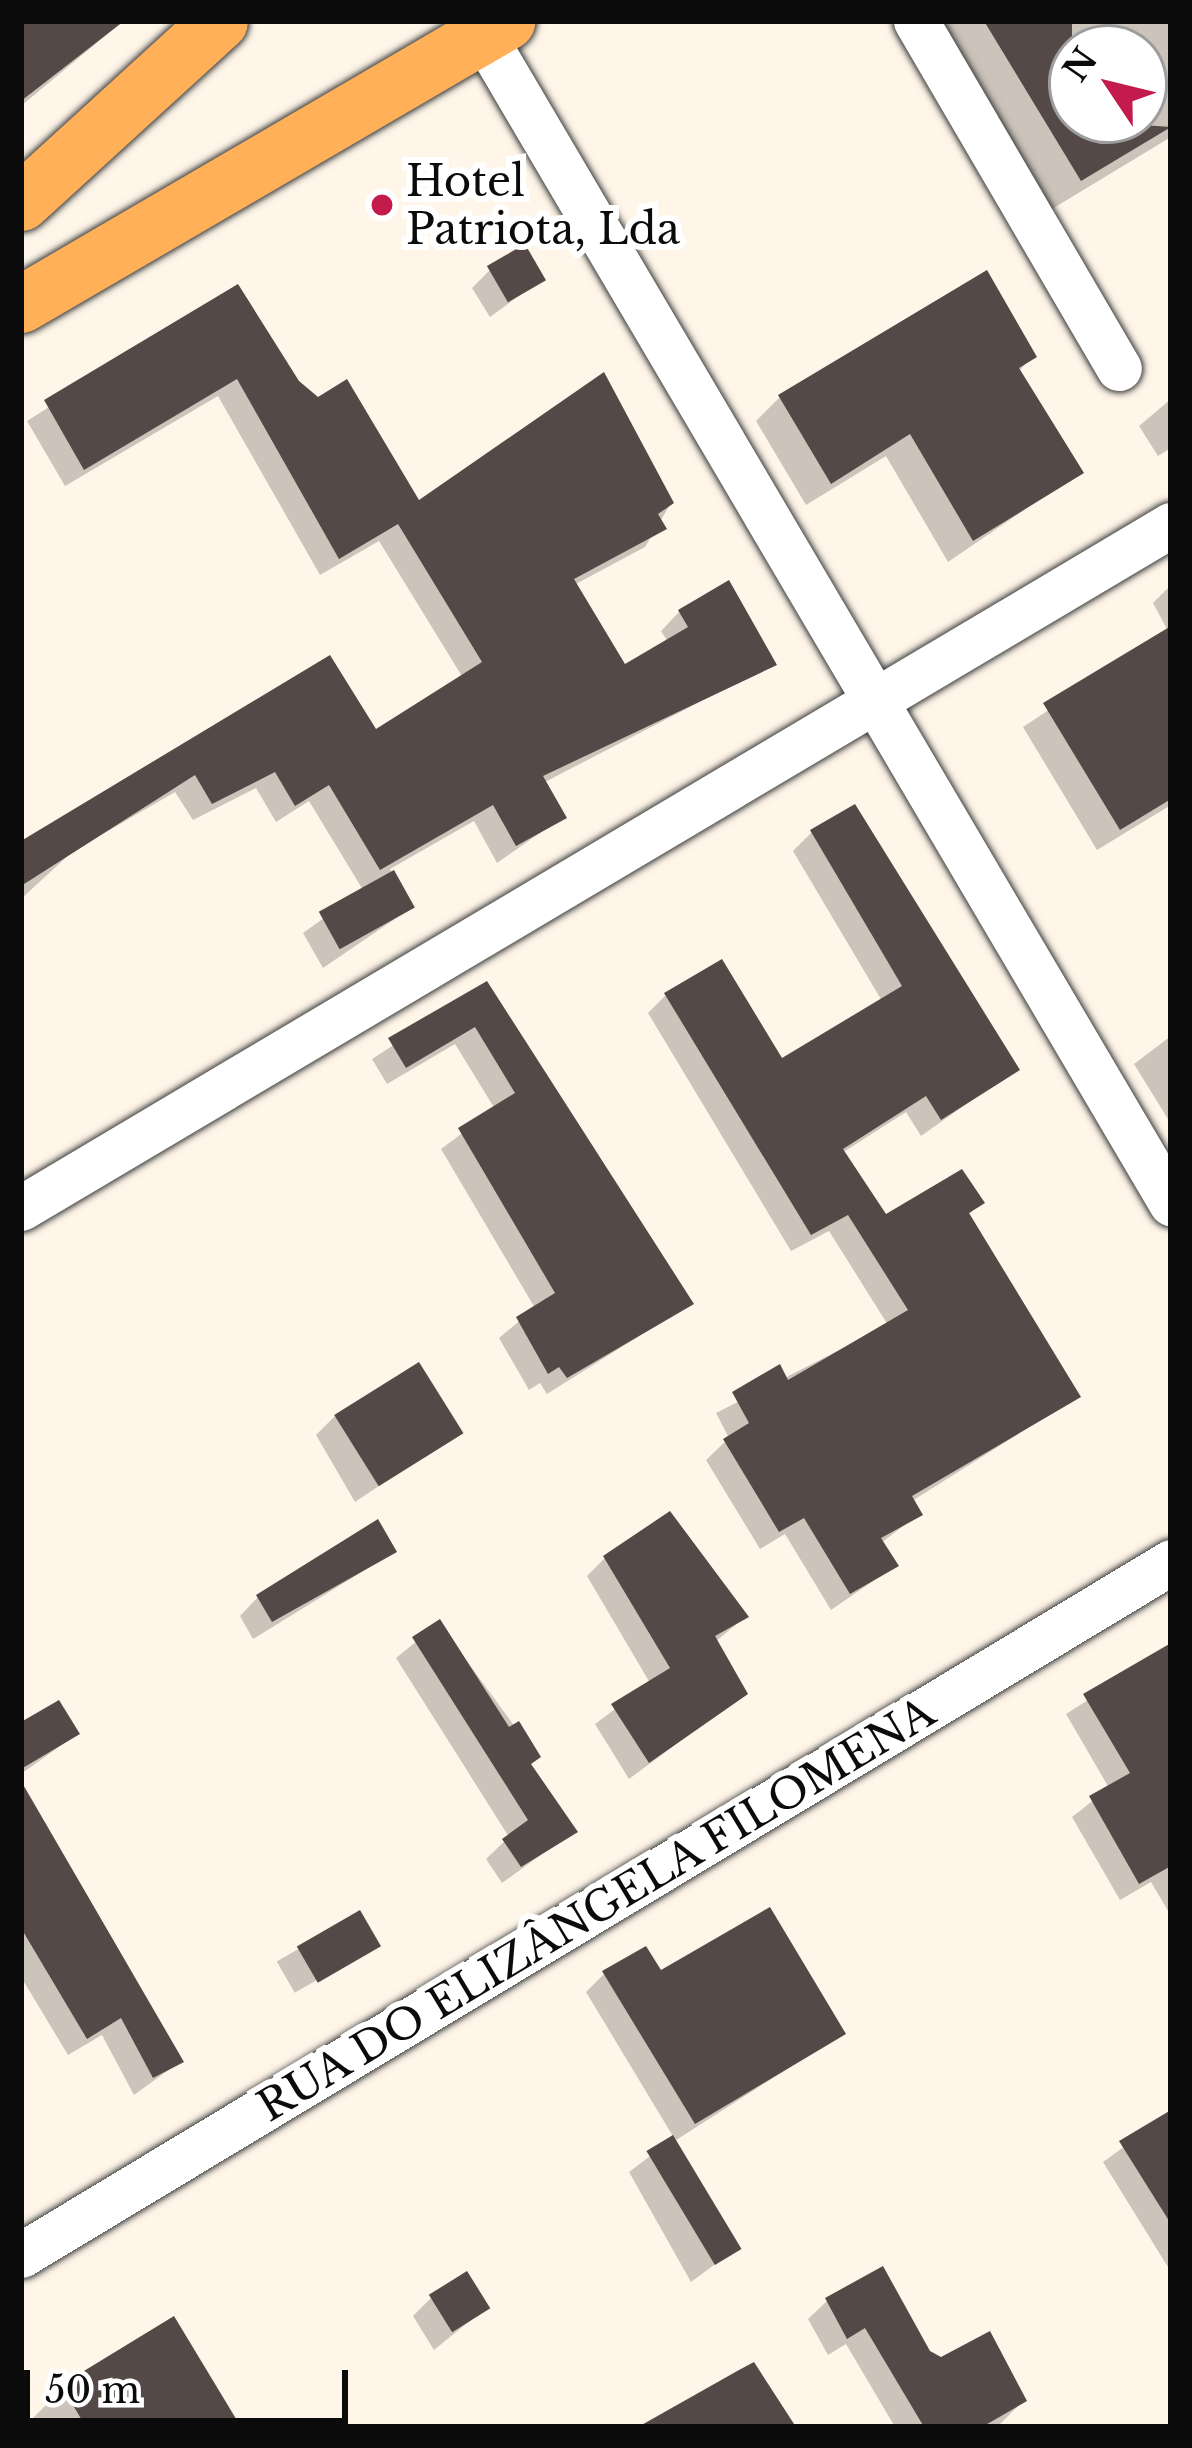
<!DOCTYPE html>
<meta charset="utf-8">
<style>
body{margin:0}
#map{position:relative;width:1192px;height:2448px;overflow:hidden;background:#fff6e9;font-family:"Libre Baskerville",serif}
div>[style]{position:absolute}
.shadow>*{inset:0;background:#0003;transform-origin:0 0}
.building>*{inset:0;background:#544947;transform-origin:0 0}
.roads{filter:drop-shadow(0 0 3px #3e3e3e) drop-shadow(0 0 3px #3e3e3e)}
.minor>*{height:45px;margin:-22.5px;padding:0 22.5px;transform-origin:22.5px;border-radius:22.5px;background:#fff}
.major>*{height:57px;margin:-28.5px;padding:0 28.5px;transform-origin:28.5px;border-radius:28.5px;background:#ffb059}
.dots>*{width:33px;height:33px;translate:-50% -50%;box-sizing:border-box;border:6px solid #fff;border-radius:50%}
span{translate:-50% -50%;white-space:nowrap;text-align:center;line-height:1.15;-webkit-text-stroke:12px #fff;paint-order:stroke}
.poi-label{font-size:42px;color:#0b0b0b}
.left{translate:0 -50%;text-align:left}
.street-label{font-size:42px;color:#0b0b0b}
.frame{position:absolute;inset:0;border:24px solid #0b0b0b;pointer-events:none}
.north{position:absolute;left:1048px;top:24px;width:120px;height:120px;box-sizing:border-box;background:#fff;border:3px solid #9d9d9d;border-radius:50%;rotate:305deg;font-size:33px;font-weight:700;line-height:48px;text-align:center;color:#0b0b0b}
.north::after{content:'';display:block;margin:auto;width:42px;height:54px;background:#c31b4b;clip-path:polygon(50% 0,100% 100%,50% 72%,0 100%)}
.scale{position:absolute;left:24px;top:2370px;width:324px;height:54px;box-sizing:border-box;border:6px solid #0b0b0b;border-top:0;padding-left:15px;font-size:36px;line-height:42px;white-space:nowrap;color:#0b0b0b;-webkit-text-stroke:9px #fff;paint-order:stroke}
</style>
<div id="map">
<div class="shadow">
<div style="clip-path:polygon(21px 21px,123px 21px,21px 106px)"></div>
<div style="clip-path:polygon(evenodd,931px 21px,1169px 21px,1171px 137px,1047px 212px,931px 21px,1072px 48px,1144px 48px,1144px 120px,1072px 120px,1072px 48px)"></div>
<div style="clip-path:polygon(490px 270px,542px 279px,490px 317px,472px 288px)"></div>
<div style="clip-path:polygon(237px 288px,296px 383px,418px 504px,671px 503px,645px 547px,574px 585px,624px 668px,668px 642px,661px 631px,679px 612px,773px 664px,543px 783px,563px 817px,497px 863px,474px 821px,390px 869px,411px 908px,323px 968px,303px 933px,363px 890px,309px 801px,276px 822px,256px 788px,193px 820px,175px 792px,72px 852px,21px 899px,21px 844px,329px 660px,375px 733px,463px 678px,379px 541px,320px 575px,218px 396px,65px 486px,27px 421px)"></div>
<div style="clip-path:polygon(1033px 356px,1018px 372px,1080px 472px,948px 562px,886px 456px,806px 505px,756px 421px,780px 397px)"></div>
<div style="clip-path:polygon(1171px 399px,1171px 448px,1158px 456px,1139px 426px)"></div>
<div style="clip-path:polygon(1171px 585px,1171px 805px,1097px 850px,1023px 727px,1168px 631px,1153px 603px)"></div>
<div style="clip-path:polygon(812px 832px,1016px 1069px,921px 1136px,906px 1112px,842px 1153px,885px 1219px,981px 1203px,967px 1216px,1077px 1397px,912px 1501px,919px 1514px,881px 1543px,895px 1566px,831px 1610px,785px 1534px,760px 1549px,706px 1460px,729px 1438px,716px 1413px,888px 1325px,829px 1231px,791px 1251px,648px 1013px,666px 995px,781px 1062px,882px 1001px,793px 851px)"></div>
<div style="clip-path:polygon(486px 985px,690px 1304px,547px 1394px,540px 1383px,529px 1390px,499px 1338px,535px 1308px,441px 1149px,495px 1109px,455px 1044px,387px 1084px,372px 1059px)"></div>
<div style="clip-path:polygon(1171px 1036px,1171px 1124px,1134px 1064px)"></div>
<div style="clip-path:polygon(335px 1416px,459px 1432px,355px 1502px,316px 1435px)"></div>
<div style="clip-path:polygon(394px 1552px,253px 1639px,240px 1616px,258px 1597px)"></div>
<div style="clip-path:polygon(605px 1558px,745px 1617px,715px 1642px,744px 1694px,629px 1779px,595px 1724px,650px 1683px,587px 1576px)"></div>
<div style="clip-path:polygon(439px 1623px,537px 1757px,529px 1765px,574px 1831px,502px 1883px,486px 1859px,509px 1837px,396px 1658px)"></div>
<div style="clip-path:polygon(1171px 1647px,1171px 1916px,1151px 1882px,1120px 1900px,1072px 1817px,1109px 1788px,1066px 1714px)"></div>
<div style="clip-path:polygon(21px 1723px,77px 1734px,21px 1774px)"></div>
<div style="clip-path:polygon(21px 1787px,181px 2061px,134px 2095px,102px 2035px,68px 2055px,21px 1977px)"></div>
<div style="left:359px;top:1914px;width:36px;height:95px;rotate:60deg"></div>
<div style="clip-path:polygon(604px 1974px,660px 1974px,842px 2034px,673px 2142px,737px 2248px,691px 2282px,629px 2172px,674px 2138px,586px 1992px)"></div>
<div style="clip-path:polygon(1171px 2113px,1171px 2272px,1103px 2162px)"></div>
<div style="clip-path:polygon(431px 2298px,487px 2307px,434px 2350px,413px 2316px)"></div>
<div style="clip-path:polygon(827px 2301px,928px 2353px,1023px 2401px,997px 2427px,895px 2427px,846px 2344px,828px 2355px,808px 2319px)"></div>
<div style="clip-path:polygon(63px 2388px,237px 2427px,38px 2427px,33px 2418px)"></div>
</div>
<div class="building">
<div style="clip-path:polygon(21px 21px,124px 21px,21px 101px)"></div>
<div style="clip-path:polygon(984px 21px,1072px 21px,1072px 120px,1171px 127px,1081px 181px)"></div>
<div style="left:525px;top:244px;width:42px;height:44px;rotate:60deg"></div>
<div style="clip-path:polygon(987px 270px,1037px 357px,1019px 368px,1084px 473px,973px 541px,910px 434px,831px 484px,778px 395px)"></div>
<div style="clip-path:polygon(238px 284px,299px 381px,318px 397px,347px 379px,419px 500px,604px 372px,674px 503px,658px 514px,667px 529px,574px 579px,625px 664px,688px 627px,678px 610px,729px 580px,777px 665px,543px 776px,567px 818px,516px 846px,493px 805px,380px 870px,329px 785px,295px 806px,275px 772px,212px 804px,195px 775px,21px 886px,21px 841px,330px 655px,376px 729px,482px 662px,398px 524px,339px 559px,237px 379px,84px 470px,44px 400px)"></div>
<div style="clip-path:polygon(1171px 626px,1171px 799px,1120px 830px,1043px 703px)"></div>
<div style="clip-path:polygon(855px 804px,1020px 1070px,941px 1120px,926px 1096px,843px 1149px,886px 1214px,962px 1169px,985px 1203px,969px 1213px,1081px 1397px,912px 1496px,923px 1515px,881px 1538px,899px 1566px,850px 1594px,804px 1518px,779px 1532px,723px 1439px,749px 1423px,732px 1392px,780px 1364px,788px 1380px,908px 1310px,848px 1215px,811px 1235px,664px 993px,722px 959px,782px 1058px,902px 986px,810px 830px)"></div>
<div style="left:394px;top:870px;width:43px;height:86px;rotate:61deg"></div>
<div style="clip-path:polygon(487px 981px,694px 1304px,567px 1378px,559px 1367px,548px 1374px,516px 1317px,555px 1293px,458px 1128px,515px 1093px,475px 1027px,406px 1068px,388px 1038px)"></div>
<div style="left:419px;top:1362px;width:84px;height:100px;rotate:58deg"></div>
<div style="clip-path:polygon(670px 1511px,749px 1617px,715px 1636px,748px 1694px,649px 1763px,611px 1704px,670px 1668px,603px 1556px)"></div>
<div style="clip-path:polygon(378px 1519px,397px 1552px,272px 1622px,256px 1595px)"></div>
<div style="clip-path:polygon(440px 1619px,509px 1727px,519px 1721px,541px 1757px,531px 1764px,578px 1832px,521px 1867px,502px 1839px,528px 1820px,412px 1637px)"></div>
<div style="clip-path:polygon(1171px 1643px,1171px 1866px,1139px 1884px,1089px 1796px,1130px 1773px,1083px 1694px)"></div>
<div style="clip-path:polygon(59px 1700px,80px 1734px,21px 1769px,21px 1722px)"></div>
<div style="clip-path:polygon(21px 1781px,184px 2062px,153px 2078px,121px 2018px,87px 2039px,21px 1928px)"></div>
<div style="clip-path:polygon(770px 1907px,846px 2034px,695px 2124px,602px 1971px,646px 1946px,661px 1970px)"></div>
<div style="left:360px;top:1910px;width:42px;height:73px;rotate:60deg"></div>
<div style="clip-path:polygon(1171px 2110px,1171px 2224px,1119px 2141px)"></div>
<div style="left:673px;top:2135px;width:133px;height:31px;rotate:59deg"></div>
<div style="clip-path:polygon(883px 2266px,930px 2351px,941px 2357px,990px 2331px,1027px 2401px,982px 2427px,924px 2427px,865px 2328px,847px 2339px,825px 2298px)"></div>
<div style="left:467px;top:2271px;width:44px;height:45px;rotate:58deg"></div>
<div style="clip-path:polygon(174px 2316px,241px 2427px,86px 2427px,61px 2385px)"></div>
<div style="clip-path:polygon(754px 2362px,796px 2427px,638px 2427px,739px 2370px)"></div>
</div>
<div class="roads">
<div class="minor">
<div style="left:916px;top:21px;width:402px;rotate:59.7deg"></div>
<div style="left:483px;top:35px;width:1356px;rotate:59.5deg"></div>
<div style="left:21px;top:1208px;width:1338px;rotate:-30.71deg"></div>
<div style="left:21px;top:2255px;width:1343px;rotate:-31.07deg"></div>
</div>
<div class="major">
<div style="left:21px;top:202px;width:268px;rotate:-42.4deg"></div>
<div style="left:21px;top:304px;width:562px;rotate:-30.26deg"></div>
</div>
</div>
<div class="dots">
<div style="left:382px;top:205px;background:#c31b4b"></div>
</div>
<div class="poi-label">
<span class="left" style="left:406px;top:205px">Hotel<br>Patriota, Lda</span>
</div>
<div class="street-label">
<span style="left:596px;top:1909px;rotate:-31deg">RUA DO ELIZÂNGELA FILOMENA</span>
</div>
<div class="frame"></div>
<div class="north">N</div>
<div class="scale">50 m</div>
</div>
